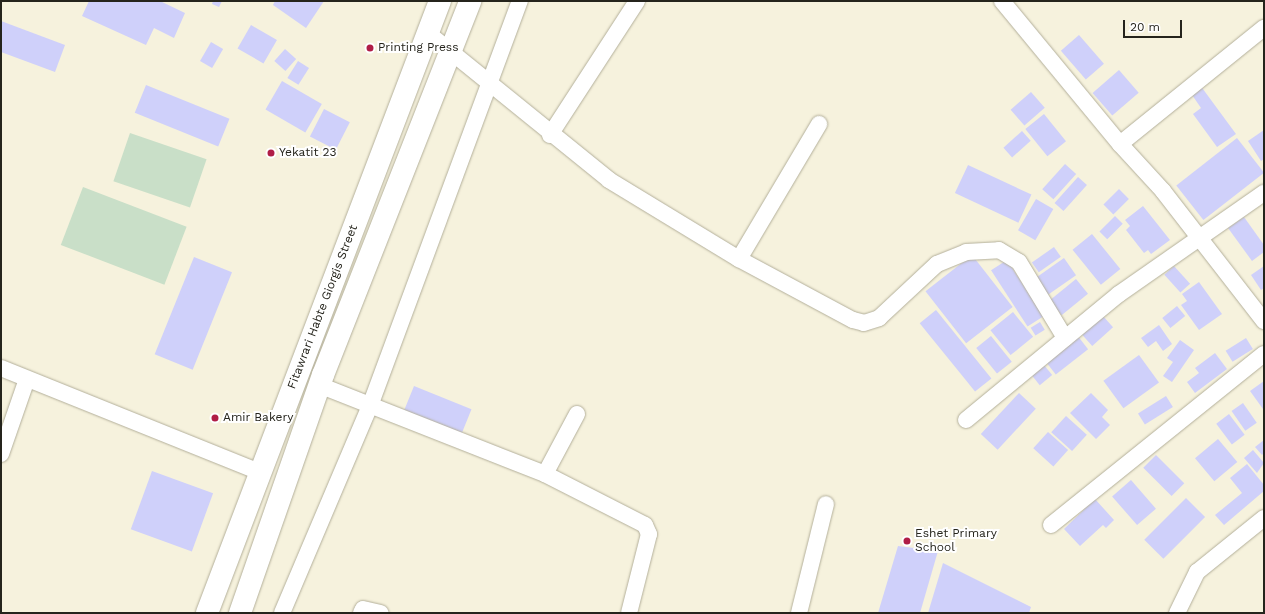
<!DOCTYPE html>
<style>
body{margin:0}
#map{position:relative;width:1265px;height:614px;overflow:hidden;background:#f6f2dd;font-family:"Work Sans",sans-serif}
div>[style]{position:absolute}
.green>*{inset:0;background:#c9dfc8;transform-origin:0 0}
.building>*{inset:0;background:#cfd0fa;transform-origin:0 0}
.roads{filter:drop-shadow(0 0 1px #b3af9a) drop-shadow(0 0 1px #b3af9a)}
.street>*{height:16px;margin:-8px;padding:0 8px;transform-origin:8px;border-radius:8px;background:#fff}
.primary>*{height:22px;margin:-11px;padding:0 11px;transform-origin:11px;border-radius:11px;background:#fff}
.dots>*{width:11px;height:11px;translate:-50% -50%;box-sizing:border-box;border:2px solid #fff;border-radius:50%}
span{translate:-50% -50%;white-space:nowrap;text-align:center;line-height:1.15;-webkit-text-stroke:4px #fff;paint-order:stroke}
.poi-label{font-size:12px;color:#25241c}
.left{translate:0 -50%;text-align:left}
.street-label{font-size:12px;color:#25241c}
.frame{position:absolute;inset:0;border:2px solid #25241c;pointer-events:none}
.scale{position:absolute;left:1123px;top:20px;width:59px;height:18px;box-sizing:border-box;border:2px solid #25241c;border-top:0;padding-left:5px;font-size:12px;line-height:14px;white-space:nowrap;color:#25241c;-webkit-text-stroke:3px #fff;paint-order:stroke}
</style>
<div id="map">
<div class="green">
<div style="left:130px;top:133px;width:81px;height:51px;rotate:19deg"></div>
<div style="left:83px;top:187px;width:111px;height:62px;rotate:21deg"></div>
</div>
<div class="building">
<div style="clip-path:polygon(89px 1px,160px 1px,185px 13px,174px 38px,154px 28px,146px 45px,82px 16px)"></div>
<div style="clip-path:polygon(213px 1px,222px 1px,219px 7px,212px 4px)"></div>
<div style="clip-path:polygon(275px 1px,324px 1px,306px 28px,273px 5px)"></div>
<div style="clip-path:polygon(1px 21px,65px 45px,55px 72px,1px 52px)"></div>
<div style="left:251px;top:25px;width:30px;height:27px;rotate:30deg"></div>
<div style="left:1079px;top:35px;width:38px;height:24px;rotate:49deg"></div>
<div style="left:211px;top:42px;width:14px;height:22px;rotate:30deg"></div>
<div style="left:285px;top:49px;width:15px;height:16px;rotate:42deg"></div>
<div style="left:298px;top:61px;width:13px;height:20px;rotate:32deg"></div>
<div style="left:1119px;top:70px;width:30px;height:35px;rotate:49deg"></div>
<div style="left:282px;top:81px;width:46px;height:33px;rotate:30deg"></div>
<div style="left:146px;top:85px;width:90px;height:30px;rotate:22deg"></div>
<div style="clip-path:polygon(1200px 85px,1236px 134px,1217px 147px,1193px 114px,1201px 108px,1190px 92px)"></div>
<div style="left:1031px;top:92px;width:21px;height:27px;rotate:49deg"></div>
<div style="left:324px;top:109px;width:29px;height:31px;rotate:27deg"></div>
<div style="left:1044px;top:114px;width:35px;height:24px;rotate:51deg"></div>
<div style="clip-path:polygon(1264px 130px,1264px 159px,1261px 161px,1248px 141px)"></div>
<div style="left:1022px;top:131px;width:13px;height:25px;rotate:48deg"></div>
<div style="left:1237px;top:138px;width:44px;height:77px;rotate:52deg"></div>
<div style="left:1065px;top:164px;width:15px;height:34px;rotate:42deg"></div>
<div style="left:968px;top:165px;width:70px;height:31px;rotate:25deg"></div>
<div style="left:1078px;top:177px;width:12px;height:35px;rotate:42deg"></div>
<div style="left:1119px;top:189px;width:14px;height:22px;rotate:45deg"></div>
<div style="left:1036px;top:199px;width:20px;height:36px;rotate:30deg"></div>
<div style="clip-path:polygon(1143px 206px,1170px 240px,1151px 254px,1148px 250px,1144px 253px,1126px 230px,1130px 226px,1125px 220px)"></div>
<div style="left:1115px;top:216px;width:11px;height:22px;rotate:45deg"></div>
<div style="clip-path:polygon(1244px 217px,1264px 245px,1264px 252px,1252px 261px,1228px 228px)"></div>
<div style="left:1092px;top:234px;width:45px;height:25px;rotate:51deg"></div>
<div style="left:1054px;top:247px;width:12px;height:27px;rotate:55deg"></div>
<div style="left:972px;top:255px;width:66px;height:59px;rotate:52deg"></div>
<div style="left:194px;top:257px;width:41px;height:105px;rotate:22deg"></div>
<div style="left:1064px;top:258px;width:21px;height:36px;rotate:55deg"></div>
<div style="left:1007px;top:260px;width:67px;height:19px;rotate:57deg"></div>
<div style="left:1174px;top:266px;width:24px;height:13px;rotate:48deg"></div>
<div style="clip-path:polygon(1264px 266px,1264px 288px,1261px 290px,1251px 275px)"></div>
<div style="left:1076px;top:279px;width:19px;height:34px;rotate:51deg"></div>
<div style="clip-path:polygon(1199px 282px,1222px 314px,1199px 330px,1181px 305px,1187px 301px,1182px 294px)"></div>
<div style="left:1177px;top:306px;width:13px;height:19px;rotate:51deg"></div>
<div style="left:936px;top:310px;width:88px;height:21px;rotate:51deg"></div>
<div style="left:1013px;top:312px;width:32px;height:29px;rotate:51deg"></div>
<div style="left:1103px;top:316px;width:15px;height:28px;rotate:48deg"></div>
<div style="left:1040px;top:322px;width:9px;height:11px;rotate:58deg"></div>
<div style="clip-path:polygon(1159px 325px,1172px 344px,1163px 351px,1156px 341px,1148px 347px,1141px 338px)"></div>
<div style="left:1077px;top:335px;width:18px;height:41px;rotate:52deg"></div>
<div style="left:991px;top:336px;width:33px;height:19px;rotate:51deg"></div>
<div style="left:1246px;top:338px;width:13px;height:24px;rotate:58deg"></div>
<div style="clip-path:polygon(1180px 340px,1194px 350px,1172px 382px,1163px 376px,1173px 362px,1167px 358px)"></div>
<div style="clip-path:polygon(1215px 353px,1227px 369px,1195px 393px,1187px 382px,1199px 373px,1195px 368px)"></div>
<div style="left:1139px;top:355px;width:34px;height:44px;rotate:54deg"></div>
<div style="left:1044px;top:365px;width:13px;height:16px;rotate:51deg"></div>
<div style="clip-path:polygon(1264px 381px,1264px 408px,1263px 409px,1250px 391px)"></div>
<div style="left:414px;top:386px;width:62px;height:27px;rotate:22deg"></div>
<div style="left:1019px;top:393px;width:23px;height:56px;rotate:43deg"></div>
<div style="clip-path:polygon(1091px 393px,1108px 410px,1102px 417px,1110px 425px,1096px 439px,1070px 413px)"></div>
<div style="left:1166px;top:396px;width:13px;height:33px;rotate:58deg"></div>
<div style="left:1243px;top:403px;width:24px;height:14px;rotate:55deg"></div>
<div style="left:1229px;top:414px;width:26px;height:16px;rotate:53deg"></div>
<div style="left:1066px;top:416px;width:28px;height:22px;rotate:42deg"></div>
<div style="left:1048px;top:432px;width:27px;height:22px;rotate:42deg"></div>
<div style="left:1218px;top:439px;width:30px;height:30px;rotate:50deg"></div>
<div style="clip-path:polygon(1264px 440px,1264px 453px,1262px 455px,1255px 447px)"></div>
<div style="clip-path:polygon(1253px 450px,1264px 463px,1257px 473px,1244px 458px)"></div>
<div style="left:1156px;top:455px;width:40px;height:18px;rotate:45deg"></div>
<div style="clip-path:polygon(1247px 464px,1264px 485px,1264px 491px,1224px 525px,1215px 515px,1242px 493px,1230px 478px)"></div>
<div style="left:152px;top:471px;width:65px;height:62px;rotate:20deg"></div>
<div style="left:1131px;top:480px;width:38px;height:25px;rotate:49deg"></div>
<div style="left:1186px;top:498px;width:27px;height:59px;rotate:45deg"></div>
<div style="clip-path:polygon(1095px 499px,1114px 520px,1106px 528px,1103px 525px,1080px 546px,1064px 529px)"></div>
<div style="clip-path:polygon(898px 546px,938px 551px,920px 613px,878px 613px)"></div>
<div style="clip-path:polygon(943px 563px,1031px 607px,1029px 613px,928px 613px)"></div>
</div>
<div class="roads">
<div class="street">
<div style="left:1002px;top:1px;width:185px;rotate:50.5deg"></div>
<div style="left:1120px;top:144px;width:64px;rotate:47.5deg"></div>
<div style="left:1163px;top:191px;width:165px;rotate:52.2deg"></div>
<div style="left:429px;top:34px;width:232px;rotate:39deg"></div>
<div style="left:609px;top:180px;width:152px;rotate:31.3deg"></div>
<div style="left:739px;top:259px;width:129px;rotate:28.2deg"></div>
<div style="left:853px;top:320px;width:11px;rotate:15deg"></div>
<div style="left:864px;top:323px;width:16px;rotate:-18deg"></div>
<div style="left:879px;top:318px;width:79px;rotate:-43deg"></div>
<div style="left:937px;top:264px;width:31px;rotate:-22deg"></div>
<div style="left:966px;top:252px;width:33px;rotate:-3deg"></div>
<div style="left:999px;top:250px;width:23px;rotate:31deg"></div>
<div style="left:1019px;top:262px;width:89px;rotate:58.8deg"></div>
<div style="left:550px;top:135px;width:160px;rotate:-57deg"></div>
<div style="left:1120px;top:144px;width:185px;rotate:-38.9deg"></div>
<div style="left:739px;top:259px;width:157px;rotate:-59.3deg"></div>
<div style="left:1px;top:368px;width:281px;rotate:21.9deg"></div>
<div style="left:319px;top:385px;width:243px;rotate:21.5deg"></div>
<div style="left:545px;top:474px;width:112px;rotate:27deg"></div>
<div style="left:645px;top:525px;width:10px;rotate:66deg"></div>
<div style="left:649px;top:534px;width:81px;rotate:104.2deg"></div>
<div style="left:966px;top:420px;width:198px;rotate:-39.5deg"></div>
<div style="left:1119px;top:294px;width:177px;rotate:-34.9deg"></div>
<div style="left:1px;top:454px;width:79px;rotate:-70.9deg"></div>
<div style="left:545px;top:474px;width:68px;rotate:-61.9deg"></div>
<div style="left:1051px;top:525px;width:273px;rotate:-38.8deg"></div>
<div style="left:282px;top:613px;width:225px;rotate:-67deg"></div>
<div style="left:370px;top:406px;width:432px;rotate:-69.7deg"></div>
<div style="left:361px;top:613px;width:4px;rotate:-63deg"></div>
<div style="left:363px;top:609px;width:18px;rotate:13deg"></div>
<div style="left:799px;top:613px;width:112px;rotate:-76.1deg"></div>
<div style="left:1177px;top:613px;width:46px;rotate:-64deg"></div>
<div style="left:1197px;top:572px;width:86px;rotate:-38.9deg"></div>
</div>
<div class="primary">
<div style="left:207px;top:613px;width:655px;rotate:-69.16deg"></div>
<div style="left:240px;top:613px;width:252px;rotate:-70.8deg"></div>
<div style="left:323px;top:375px;width:402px;rotate:-68.5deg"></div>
</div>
</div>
<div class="dots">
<div style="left:370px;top:48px;background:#b01d46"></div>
<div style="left:271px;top:153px;background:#b01d46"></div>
<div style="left:215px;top:418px;background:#b01d46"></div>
<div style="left:907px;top:541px;background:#b01d46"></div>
</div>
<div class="poi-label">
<span class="left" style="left:378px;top:48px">Printing Press</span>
<span class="left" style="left:279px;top:153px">Yekatit 23</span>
<span class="left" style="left:223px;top:418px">Amir Bakery</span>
<span class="left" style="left:915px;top:541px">Eshet Primary<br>School</span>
</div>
<div class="street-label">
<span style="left:323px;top:307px;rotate:-69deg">Fitawrari Habte Giorgis Street</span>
</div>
<div class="frame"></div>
<div class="scale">20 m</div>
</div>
